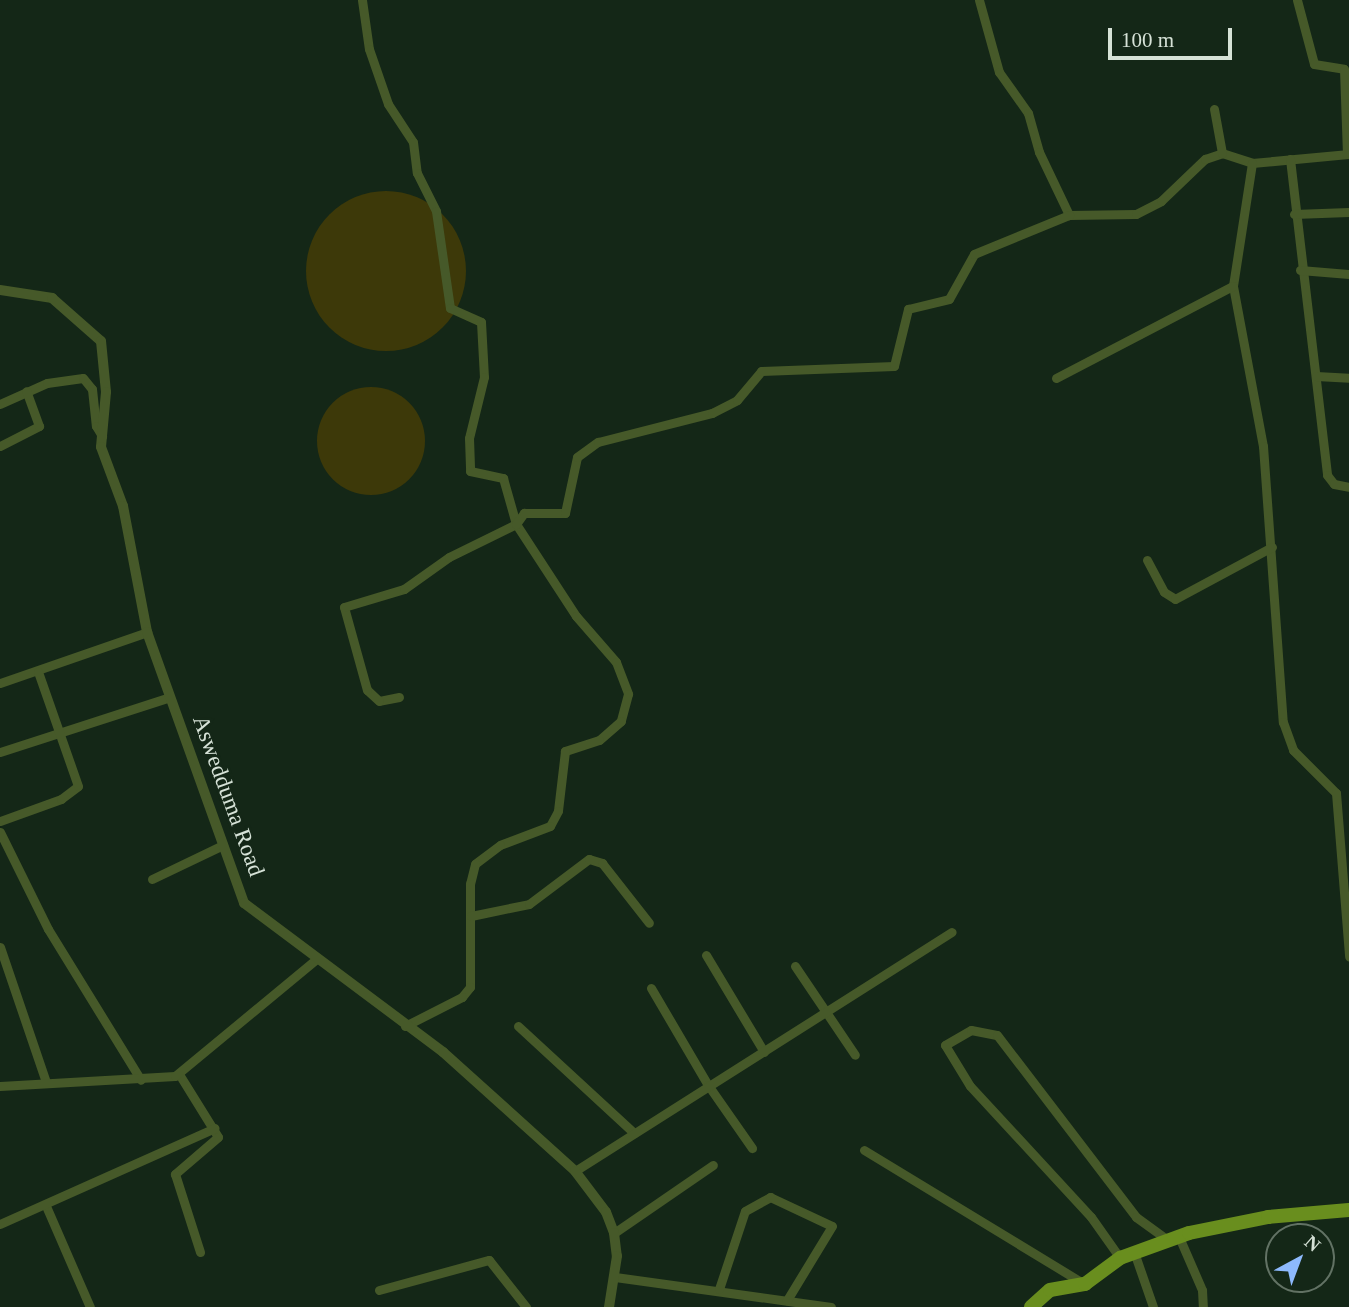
<!DOCTYPE html>
<style>
body{margin:0}
#map{position:relative;width:1349px;height:1307px;overflow:hidden;background:#142717;font-family:"Times New Roman",serif}
div>[style]{position:absolute}
.green>*{inset:0;background:#3d3909}
.round{border-radius:50%}
.minor>*{height:9px;margin:-4.5px;padding:0 4.5px;transform-origin:4.5px;border-radius:4.5px;background:#465929}
.tertiary>*{height:10px;margin:-5px;padding:0 5px;transform-origin:5px;border-radius:5px;background:#465929}
.primary>*{height:14px;margin:-7px;padding:0 7px;transform-origin:7px;border-radius:7px;background:#698e1e}
span{translate:-50% -50%;white-space:nowrap;text-align:center;line-height:1.15;-webkit-text-stroke:5px #142717;paint-order:stroke}
.street-label{font-size:23px;color:#d6e2d7}
.north{position:absolute;left:1265px;top:1223px;width:70px;height:70px;box-sizing:border-box;background:#142717;border:2px solid #627264;border-radius:50%;rotate:41deg;font-size:19px;font-weight:700;line-height:28px;text-align:center;color:#d6e2d7}
.north::after{content:'';display:block;margin:auto;width:24px;height:32px;background:#8db9fc;clip-path:polygon(50% 0,100% 100%,50% 72%,0 100%)}
.scale{position:absolute;left:1108px;top:28px;width:124px;height:32px;box-sizing:border-box;border:4px solid #d6e2d7;border-top:0;padding-left:9px;font-size:21px;line-height:24px;white-space:nowrap;color:#d6e2d7;-webkit-text-stroke:5px #142717;paint-order:stroke}
</style>
<div id="map">
<div class="green">
<div class="round" style="left:306px;top:191px;width:160px;height:160px"></div>
<div class="round" style="left:317px;top:387px;width:108px;height:108px"></div>
</div>
<div class="minor">
<div style="left:362px;top:0;width:49px;rotate:81.9deg"></div>
<div style="left:369px;top:49px;width:58px;rotate:70.9deg"></div>
<div style="left:388px;top:104px;width:45px;rotate:56.7deg"></div>
<div style="left:413px;top:142px;width:31px;rotate:83deg"></div>
<div style="left:417px;top:173px;width:42px;rotate:63.4deg"></div>
<div style="left:436px;top:211px;width:98px;rotate:81.8deg"></div>
<div style="left:450px;top:308px;width:34px;rotate:24deg"></div>
<div style="left:481px;top:322px;width:55px;rotate:86.9deg"></div>
<div style="left:484px;top:377px;width:63px;rotate:103.8deg"></div>
<div style="left:469px;top:438px;width:33px;rotate:88deg"></div>
<div style="left:470px;top:471px;width:34px;rotate:12deg"></div>
<div style="left:503px;top:478px;width:48px;rotate:74.2deg"></div>
<div style="left:516px;top:524px;width:110px;rotate:56.9deg"></div>
<div style="left:576px;top:616px;width:61px;rotate:49deg"></div>
<div style="left:616px;top:662px;width:34px;rotate:69deg"></div>
<div style="left:628px;top:694px;width:28px;rotate:105deg"></div>
<div style="left:621px;top:721px;width:29px;rotate:139deg"></div>
<div style="left:599px;top:740px;width:36px;rotate:162deg"></div>
<div style="left:565px;top:751px;width:60px;rotate:96.7deg"></div>
<div style="left:558px;top:811px;width:17px;rotate:118deg"></div>
<div style="left:550px;top:826px;width:53px;rotate:159.2deg"></div>
<div style="left:500px;top:845px;width:31px;rotate:143deg"></div>
<div style="left:475px;top:864px;width:21px;rotate:104deg"></div>
<div style="left:470px;top:884px;width:103px;rotate:90deg"></div>
<div style="left:470px;top:987px;width:13px;rotate:129deg"></div>
<div style="left:462px;top:997px;width:64px;rotate:153deg"></div>
<div style="left:979px;top:0;width:75px;rotate:74.5deg"></div>
<div style="left:999px;top:72px;width:50px;rotate:54.7deg"></div>
<div style="left:1028px;top:113px;width:41px;rotate:74.2deg"></div>
<div style="left:1039px;top:152px;width:70px;rotate:64.5deg"></div>
<div style="left:1069px;top:215px;width:67px;rotate:-0.9deg"></div>
<div style="left:1136px;top:214px;width:28px;rotate:-27deg"></div>
<div style="left:1161px;top:201px;width:61px;rotate:-43.7deg"></div>
<div style="left:1205px;top:159px;width:18px;rotate:-19deg"></div>
<div style="left:1222px;top:153px;width:32px;rotate:18deg"></div>
<div style="left:1252px;top:163px;width:97px;rotate:-5.3deg"></div>
<div style="left:1297px;top:0;width:66px;rotate:75.1deg"></div>
<div style="left:1314px;top:64px;width:30px;rotate:9deg"></div>
<div style="left:1344px;top:69px;width:85px;rotate:88deg"></div>
<div style="left:1214px;top:109px;width:45px;rotate:79.7deg"></div>
<div style="left:1290px;top:159px;width:318px;rotate:83.3deg"></div>
<div style="left:1327px;top:475px;width:11px;rotate:52deg"></div>
<div style="left:1334px;top:484px;width:15px;rotate:11deg"></div>
<div style="left:1252px;top:163px;width:124px;rotate:98.8deg"></div>
<div style="left:1233px;top:286px;width:163px;rotate:79.4deg"></div>
<div style="left:1263px;top:446px;width:277px;rotate:85.9deg"></div>
<div style="left:1283px;top:722px;width:30px;rotate:70deg"></div>
<div style="left:1293px;top:750px;width:61px;rotate:45deg"></div>
<div style="left:1336px;top:793px;width:164px;rotate:85.4deg"></div>
<div style="left:1294px;top:214px;width:55px;rotate:-2.1deg"></div>
<div style="left:1300px;top:270px;width:49px;rotate:4.7deg"></div>
<div style="left:1316px;top:376px;width:33px;rotate:3deg"></div>
<div style="left:1056px;top:378px;width:199px;rotate:-27.5deg"></div>
<div style="left:0;top:404px;width:51px;rotate:-24.1deg"></div>
<div style="left:47px;top:383px;width:36px;rotate:-8deg"></div>
<div style="left:83px;top:378px;width:14px;rotate:51deg"></div>
<div style="left:92px;top:389px;width:37px;rotate:84deg"></div>
<div style="left:96px;top:426px;width:12px;rotate:59deg"></div>
<div style="left:0;top:446px;width:44px;rotate:-27.1deg"></div>
<div style="left:39px;top:426px;width:37px;rotate:-110deg"></div>
<div style="left:1147px;top:560px;width:36px;rotate:62deg"></div>
<div style="left:1164px;top:592px;width:13px;rotate:32deg"></div>
<div style="left:1175px;top:599px;width:110px;rotate:-28.2deg"></div>
<div style="left:0;top:683px;width:156px;rotate:-19.1deg"></div>
<div style="left:399px;top:697px;width:20px;rotate:169deg"></div>
<div style="left:379px;top:701px;width:16px;rotate:-137deg"></div>
<div style="left:367px;top:690px;width:86px;rotate:-105.5deg"></div>
<div style="left:344px;top:607px;width:63px;rotate:-16.7deg"></div>
<div style="left:404px;top:589px;width:55px;rotate:-35.4deg"></div>
<div style="left:449px;top:557px;width:75px;rotate:-26.2deg"></div>
<div style="left:516px;top:524px;width:14px;rotate:-54deg"></div>
<div style="left:524px;top:513px;width:41px"></div>
<div style="left:565px;top:513px;width:57px;rotate:-77.9deg"></div>
<div style="left:577px;top:457px;width:26px;rotate:-36deg"></div>
<div style="left:598px;top:442px;width:118px;rotate:-14.3deg"></div>
<div style="left:712px;top:413px;width:28px;rotate:-27deg"></div>
<div style="left:737px;top:400px;width:38px;rotate:-50deg"></div>
<div style="left:761px;top:371px;width:133px;rotate:-2.2deg"></div>
<div style="left:894px;top:366px;width:59px;rotate:-76.2deg"></div>
<div style="left:908px;top:309px;width:42px;rotate:-13.7deg"></div>
<div style="left:949px;top:299px;width:51px;rotate:-60.9deg"></div>
<div style="left:974px;top:254px;width:103px;rotate:-22.3deg"></div>
<div style="left:0;top:752px;width:176px;rotate:-17.9deg"></div>
<div style="left:0;top:821px;width:65px;rotate:-19.8deg"></div>
<div style="left:61px;top:799px;width:21px;rotate:-37deg"></div>
<div style="left:78px;top:786px;width:121px;rotate:-109.3deg"></div>
<div style="left:0;top:832px;width:108px;rotate:63.7deg"></div>
<div style="left:48px;top:929px;width:177px;rotate:58.4deg"></div>
<div style="left:152px;top:879px;width:79px;rotate:-25.6deg"></div>
<div style="left:471px;top:916px;width:59px;rotate:-11.7deg"></div>
<div style="left:529px;top:904px;width:75px;rotate:-36.9deg"></div>
<div style="left:589px;top:859px;width:14px;rotate:17deg"></div>
<div style="left:602px;top:863px;width:76px;rotate:51.9deg"></div>
<div style="left:0;top:947px;width:143px;rotate:71.2deg"></div>
<div style="left:706px;top:955px;width:113px;rotate:59.1deg"></div>
<div style="left:795px;top:966px;width:107px;rotate:56deg"></div>
<div style="left:651px;top:988px;width:113px;rotate:59.6deg"></div>
<div style="left:708px;top:1085px;width:77px;rotate:55.1deg"></div>
<div style="left:518px;top:1026px;width:158px;rotate:42.7deg"></div>
<div style="left:179px;top:1074px;width:74px;rotate:58.2deg"></div>
<div style="left:218px;top:1137px;width:57px;rotate:139.3deg"></div>
<div style="left:175px;top:1174px;width:82px;rotate:72.2deg"></div>
<div style="left:0;top:1086px;width:175px;rotate:-3.3deg"></div>
<div style="left:175px;top:1076px;width:182px;rotate:-39.6deg"></div>
<div style="left:864px;top:1150px;width:258px;rotate:31.3deg"></div>
<div style="left:575px;top:1171px;width:446px;rotate:-32.4deg"></div>
<div style="left:46px;top:1206px;width:110px;rotate:66.5deg"></div>
<div style="left:0;top:1224px;width:235px;rotate:-24.1deg"></div>
<div style="left:614px;top:1233px;width:120px;rotate:-34.5deg"></div>
<div style="left:1179px;top:1237px;width:58px;rotate:66.5deg"></div>
<div style="left:1202px;top:1290px;width:17px;rotate:87deg"></div>
<div style="left:1134px;top:1252px;width:58px;rotate:70.9deg"></div>
<div style="left:1120px;top:1258px;width:50px;rotate:-125.3deg"></div>
<div style="left:1091px;top:1217px;width:178px;rotate:-132.7deg"></div>
<div style="left:970px;top:1086px;width:48px;rotate:-121.4deg"></div>
<div style="left:945px;top:1045px;width:30px;rotate:-30deg"></div>
<div style="left:971px;top:1030px;width:26px;rotate:11deg"></div>
<div style="left:997px;top:1035px;width:229px;rotate:52.6deg"></div>
<div style="left:1136px;top:1217px;width:39px;rotate:36deg"></div>
<div style="left:615px;top:1277px;width:218px;rotate:7.9deg"></div>
<div style="left:719px;top:1289px;width:82px;rotate:-71.6deg"></div>
<div style="left:745px;top:1211px;width:29px;rotate:-29deg"></div>
<div style="left:770px;top:1197px;width:68px;rotate:25.1deg"></div>
<div style="left:832px;top:1226px;width:87px;rotate:121.3deg"></div>
<div style="left:379px;top:1290px;width:114px;rotate:-15.3deg"></div>
<div style="left:489px;top:1260px;width:60px;rotate:51.8deg"></div>
</div>
<div class="tertiary">
<div style="left:0;top:290px;width:53px;rotate:8.7deg"></div>
<div style="left:52px;top:298px;width:65px;rotate:41.3deg"></div>
<div style="left:101px;top:341px;width:51px;rotate:84.4deg"></div>
<div style="left:106px;top:392px;width:55px;rotate:95.2deg"></div>
<div style="left:101px;top:447px;width:63px;rotate:69.6deg"></div>
<div style="left:123px;top:506px;width:128px;rotate:79.2deg"></div>
<div style="left:147px;top:632px;width:288px;rotate:70.3deg"></div>
<div style="left:244px;top:903px;width:249px;rotate:36.8deg"></div>
<div style="left:443px;top:1052px;width:178px;rotate:42deg"></div>
<div style="left:575px;top:1171px;width:51px;rotate:52.9deg"></div>
<div style="left:606px;top:1212px;width:22px;rotate:69deg"></div>
<div style="left:614px;top:1233px;width:23px;rotate:83deg"></div>
<div style="left:617px;top:1256px;width:52px;rotate:98.9deg"></div>
</div>
<div class="primary">
<div style="left:1031px;top:1307px;width:25px;rotate:-42deg"></div>
<div style="left:1050px;top:1290px;width:36px;rotate:-10deg"></div>
<div style="left:1085px;top:1284px;width:44px;rotate:-36.6deg"></div>
<div style="left:1120px;top:1258px;width:73px;rotate:-19.9deg"></div>
<div style="left:1189px;top:1233px;width:81px;rotate:-11.4deg"></div>
<div style="left:1268px;top:1217px;width:81px;rotate:-4.9deg"></div>
</div>
<div class="street-label">
<span style="left:228px;top:796px;rotate:70deg">Aswedduma Road</span>
</div>
<div class="north">N</div>
<div class="scale">100 m</div>
</div>
